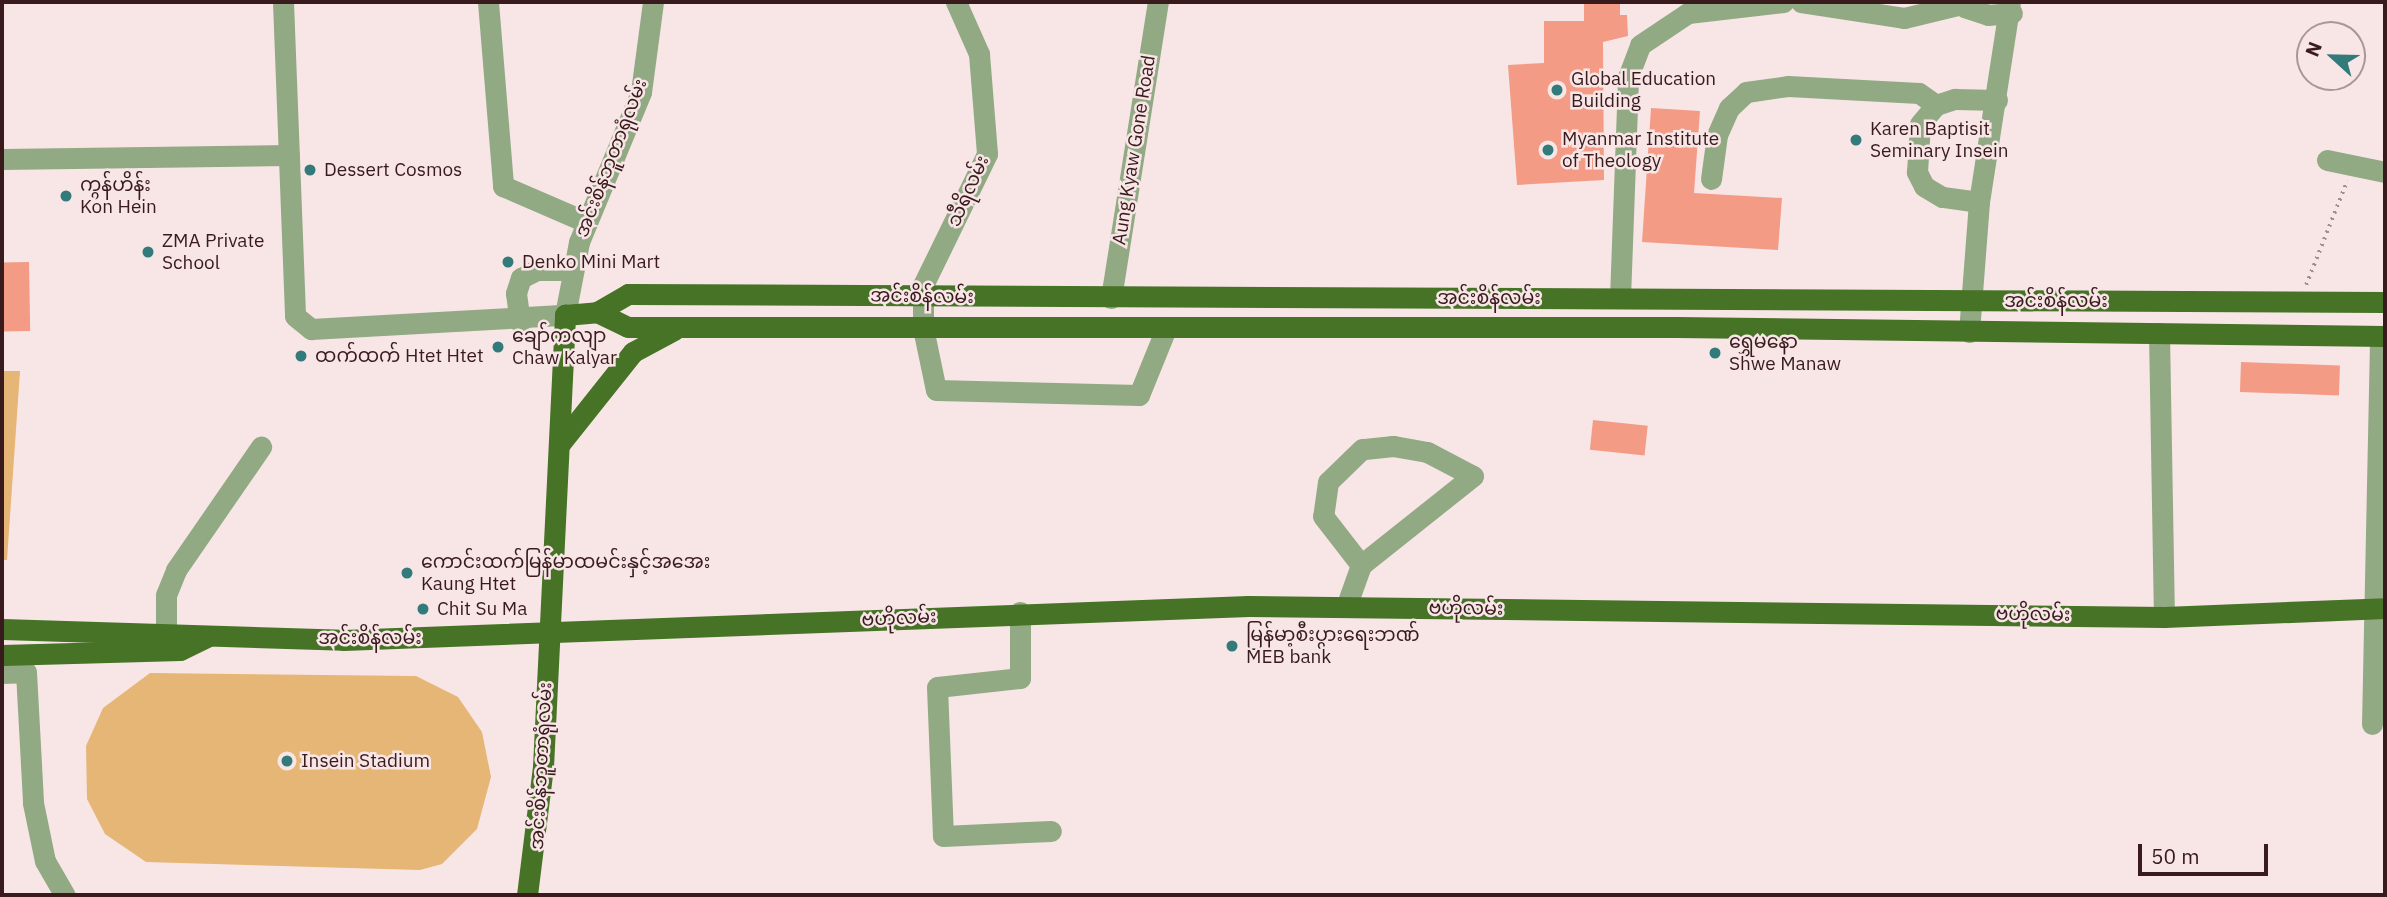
<!DOCTYPE html>
<meta charset="utf-8">
<style>
body{margin:0}
#map{position:relative;width:2387px;height:897px;overflow:hidden;background:#f8e6e7;font-family:"IBM Plex Sans","Noto Sans Myanmar",sans-serif}
div>[style]{position:absolute}
.green>*{inset:0;background:#e5b675}
.building>*{inset:0;background:#f49b86;transform-origin:0 0}
.path>*{height:3.5px;margin-top:-1.75px;transform-origin:0;background:repeating-linear-gradient(90deg,#a38c8e 0 2px,transparent 0 7px)}
.minor>*{height:21px;margin:-10.5px;padding:0 10.5px;transform-origin:10.5px;border-radius:10.5px;background:#91aa83}
.major>*{height:21px;margin:-10.5px;padding:0 10.5px;transform-origin:10.5px;border-radius:10.5px;background:#467326}
.dots>*{width:19px;height:19px;translate:-50% -50%;box-sizing:border-box;border:4px solid #f8e6e7;border-radius:50%}
span{translate:-50% -50%;white-space:nowrap;text-align:center;line-height:1.15;-webkit-text-stroke:5px #f8e6e7;paint-order:stroke}
.poi-label{font-size:19px;color:#391b1e}
.left{translate:0 -50%;text-align:left}
.street-label{font-size:19px;color:#391b1e}
.frame{position:absolute;inset:0;border:4px solid #391b1e;pointer-events:none}
.north{position:absolute;left:2296px;top:21px;width:70px;height:70px;box-sizing:border-box;background:#f8e6e7;border:2px solid #ac9597;border-radius:50%;rotate:292deg;font-size:19px;font-weight:700;line-height:28px;text-align:center;color:#391b1e}
.north::after{content:'';display:block;margin:auto;width:24px;height:32px;background:#327b7a;clip-path:polygon(50% 0,100% 100%,50% 72%,0 100%)}
.scale{position:absolute;left:2138px;top:844px;width:130px;height:32px;box-sizing:border-box;border:4px solid #391b1e;border-top:0;padding-left:9px;font-size:21px;line-height:24px;white-space:nowrap;color:#391b1e;-webkit-text-stroke:5px #f8e6e7;paint-order:stroke}
</style>
<div id="map">
<div class="green">
<div style="clip-path:polygon(2px 371px,20px 371px,7px 560px,2px 560px)"></div>
<div style="clip-path:polygon(150px 673px,416px 676px,458px 697px,482px 732px,491px 777px,477px 829px,442px 864px,420px 870px,146px 862px,105px 834px,87px 799px,86px 746px,103px 708px)"></div>
</div>
<div class="building">
<div style="clip-path:polygon(1584px 2px,1620px 2px,1620px 15px,1627px 15px,1628px 36px,1603px 42px,1604px 180px,1517px 185px,1508px 65px,1544px 63px,1544px 21px,1584px 21px)"></div>
<div style="clip-path:polygon(1651px 108px,1700px 111px,1694px 193px,1782px 198px,1778px 250px,1642px 242px)"></div>
<div style="left:29px;top:262px;width:69px;height:27px;rotate:89deg"></div>
<div style="left:2241px;top:362px;width:99px;height:30px;rotate:2deg"></div>
<div style="left:1593px;top:420px;width:55px;height:30px;rotate:6deg"></div>
</div>
<div class="path">
<div style="left:2306px;top:285px;width:112px;rotate:-68.5deg"></div>
</div>
<div class="minor">
<div style="left:283px;top:2px;width:314px;rotate:87.8deg"></div>
<div style="left:295px;top:316px;width:21px;rotate:39deg"></div>
<div style="left:311px;top:329px;width:254px;rotate:-3.2deg"></div>
<div style="left:565px;top:315px;width:74px;rotate:-79.1deg"></div>
<div style="left:579px;top:242px;width:162px;rotate:-67.5deg"></div>
<div style="left:641px;top:92px;width:91px;rotate:-82.4deg"></div>
<div style="left:488px;top:2px;width:185px;rotate:85.3deg"></div>
<div style="left:503px;top:186px;width:90px;rotate:23.4deg"></div>
<div style="left:956px;top:2px;width:57px;rotate:66.1deg"></div>
<div style="left:979px;top:54px;width:100px;rotate:85.4deg"></div>
<div style="left:987px;top:154px;width:146px;rotate:116deg"></div>
<div style="left:923px;top:285px;width:43px;rotate:90deg"></div>
<div style="left:923px;top:328px;width:63px;rotate:78.2deg"></div>
<div style="left:936px;top:390px;width:203px;rotate:1.4deg"></div>
<div style="left:1139px;top:395px;width:69px;rotate:-67.9deg"></div>
<div style="left:1801px;top:2px;width:104px;rotate:8.8deg"></div>
<div style="left:1904px;top:18px;width:68px;rotate:-13.6deg"></div>
<div style="left:1964px;top:7px;width:25px;rotate:18deg"></div>
<div style="left:1988px;top:15px;width:24px;rotate:-5deg"></div>
<div style="left:2px;top:159px;width:287px;rotate:-0.8deg"></div>
<div style="left:2327px;top:160px;width:59px;rotate:11.7deg"></div>
<div style="left:1711px;top:179px;width:44px;rotate:-82.2deg"></div>
<div style="left:1717px;top:135px;width:30px;rotate:-66deg"></div>
<div style="left:1729px;top:108px;width:23px;rotate:-43deg"></div>
<div style="left:1746px;top:92px;width:42px;rotate:-8.1deg"></div>
<div style="left:1788px;top:86px;width:131px;rotate:3.1deg"></div>
<div style="left:1919px;top:93px;width:21px;rotate:35deg"></div>
<div style="left:1979px;top:202px;width:37px;rotate:-172deg"></div>
<div style="left:1942px;top:197px;width:21px;rotate:-149deg"></div>
<div style="left:1924px;top:186px;width:16px;rotate:-117deg"></div>
<div style="left:1917px;top:172px;width:48px;rotate:-86.4deg"></div>
<div style="left:1920px;top:124px;width:25px;rotate:-50deg"></div>
<div style="left:1936px;top:105px;width:20px;rotate:-18deg"></div>
<div style="left:1955px;top:99px;width:42px;rotate:1.4deg"></div>
<div style="left:1111px;top:298px;width:300px;rotate:-81deg"></div>
<div style="left:1620px;top:298px;width:221px;rotate:-87.9deg"></div>
<div style="left:1628px;top:77px;width:34px;rotate:-69deg"></div>
<div style="left:1640px;top:45px;width:58px;rotate:-33.7deg"></div>
<div style="left:1688px;top:13px;width:96px;rotate:-6.6deg"></div>
<div style="left:520px;top:322px;width:29px;rotate:-98deg"></div>
<div style="left:516px;top:293px;width:16px;rotate:-72deg"></div>
<div style="left:521px;top:278px;width:18px;rotate:-27deg"></div>
<div style="left:537px;top:270px;width:36px"></div>
<div style="left:1969px;top:332px;width:130px;rotate:-85.6deg"></div>
<div style="left:1979px;top:202px;width:202px;rotate:-81.2deg"></div>
<div style="left:2159px;top:333px;width:284px;rotate:89deg"></div>
<div style="left:1346px;top:607px;width:45px;rotate:-70.3deg"></div>
<div style="left:1361px;top:565px;width:143px;rotate:-38.5deg"></div>
<div style="left:1473px;top:476px;width:52px;rotate:-152.4deg"></div>
<div style="left:1427px;top:452px;width:35px;rotate:-170deg"></div>
<div style="left:1393px;top:446px;width:31px;rotate:174deg"></div>
<div style="left:1362px;top:449px;width:47px;rotate:135.9deg"></div>
<div style="left:1328px;top:482px;width:34px;rotate:98deg"></div>
<div style="left:1323px;top:516px;width:62px;rotate:52.2deg"></div>
<div style="left:1020px;top:612px;width:66px;rotate:90deg"></div>
<div style="left:1020px;top:678px;width:83px;rotate:173.8deg"></div>
<div style="left:937px;top:687px;width:149px;rotate:87.7deg"></div>
<div style="left:943px;top:836px;width:108px;rotate:-2.7deg"></div>
<div style="left:166px;top:633px;width:38px;rotate:-90deg"></div>
<div style="left:166px;top:595px;width:27px;rotate:-68deg"></div>
<div style="left:176px;top:570px;width:150px;rotate:-55.4deg"></div>
<div style="left:2px;top:673px;width:24px;rotate:-2deg"></div>
<div style="left:26px;top:672px;width:131px;rotate:86.9deg"></div>
<div style="left:33px;top:803px;width:59px;rotate:78.3deg"></div>
<div style="left:45px;top:861px;width:39px;rotate:60deg"></div>
<div style="left:2372px;top:724px;width:388px;rotate:-88.8deg"></div>
</div>
<div class="major">
<div style="left:597px;top:312px;width:34px;rotate:26deg"></div>
<div style="left:628px;top:327px;width:1048px"></div>
<div style="left:1676px;top:327px;width:709px;rotate:0.73deg"></div>
<div style="left:559px;top:445px;width:119px;rotate:-51.5deg"></div>
<div style="left:633px;top:352px;width:47px;rotate:-28.2deg"></div>
<div style="left:2px;top:629px;width:341px;rotate:1.8deg"></div>
<div style="left:343px;top:640px;width:906px;rotate:-2.15deg"></div>
<div style="left:1248px;top:606px;width:916px;rotate:0.69deg"></div>
<div style="left:2164px;top:617px;width:221px;rotate:-2.3deg"></div>
<div style="left:2px;top:655px;width:178px;rotate:-1.6deg"></div>
<div style="left:180px;top:650px;width:32px;rotate:-26deg"></div>
<div style="left:527px;top:895px;width:129px;rotate:-82.9deg"></div>
<div style="left:543px;top:767px;width:453px;rotate:-87.2deg"></div>
<div style="left:565px;top:315px;width:32px;rotate:-5deg"></div>
<div style="left:597px;top:312px;width:36px;rotate:-30deg"></div>
<div style="left:628px;top:294px;width:1757px;rotate:0.26deg"></div>
</div>
<div class="dots">
<div style="left:1557px;top:90px;background:#327b7a"></div>
<div style="left:1856px;top:140px;background:#327b7a"></div>
<div style="left:1548px;top:150px;background:#327b7a"></div>
<div style="left:310px;top:170px;background:#327b7a"></div>
<div style="left:66px;top:196px;background:#327b7a"></div>
<div style="left:148px;top:252px;background:#327b7a"></div>
<div style="left:508px;top:262px;background:#327b7a"></div>
<div style="left:498px;top:347px;background:#327b7a"></div>
<div style="left:1715px;top:353px;background:#327b7a"></div>
<div style="left:301px;top:356px;background:#327b7a"></div>
<div style="left:407px;top:573px;background:#327b7a"></div>
<div style="left:423px;top:609px;background:#327b7a"></div>
<div style="left:1232px;top:646px;background:#327b7a"></div>
<div style="left:287px;top:761px;background:#327b7a"></div>
</div>
<div class="poi-label">
<span class="left" style="left:1571px;top:90px">Global Education<br>Building</span>
<span class="left" style="left:1870px;top:140px">Karen Baptisit<br>Seminary Insein</span>
<span class="left" style="left:1562px;top:150px">Myanmar Institute<br>of Theology</span>
<span class="left" style="left:324px;top:170px">Dessert Cosmos</span>
<span class="left" style="left:80px;top:196px">ကွန်ဟိန်း<br>Kon Hein</span>
<span class="left" style="left:162px;top:252px">ZMA Private<br>School</span>
<span class="left" style="left:522px;top:262px">Denko Mini Mart</span>
<span class="left" style="left:512px;top:347px">ချော်ကလျာ<br>Chaw Kalyar</span>
<span class="left" style="left:1729px;top:353px">ရွှေမနော<br>Shwe Manaw</span>
<span class="left" style="left:315px;top:356px">ထက်ထက် Htet Htet</span>
<span class="left" style="left:421px;top:573px">ကောင်းထက်မြန်မာထမင်းနှင့်အအေး<br>Kaung Htet</span>
<span class="left" style="left:437px;top:609px">Chit Su Ma</span>
<span class="left" style="left:1246px;top:646px">မြန်မာ့စီးပွားရေးဘဏ်<br>MEB bank</span>
<span class="left" style="left:301px;top:761px">Insein Stadium</span>
</div>
<div class="street-label">
<span style="left:1134px;top:150px;rotate:-81deg">Aung Kyaw Gone Road</span>
<span style="left:611px;top:158px;rotate:-69deg">အင်းစိန်ဘူတာရုံလမ်း</span>
<span style="left:968px;top:191px;rotate:-66deg">သီရိလမ်း</span>
<span style="left:922px;top:296px;rotate:1deg">အင်းစိန်လမ်း</span>
<span style="left:1489px;top:298px">အင်းစိန်လမ်း</span>
<span style="left:2056px;top:301px">အင်းစိန်လမ်း</span>
<span style="left:1466px;top:608px;rotate:1deg">ဗဟိုလမ်း</span>
<span style="left:2033px;top:614px;rotate:1deg">ဗဟိုလမ်း</span>
<span style="left:899px;top:618px;rotate:-3deg">ဗဟိုလမ်း</span>
<span style="left:370px;top:638px">အင်းစိန်လမ်း</span>
<span style="left:541px;top:766px;rotate:-87deg">အင်းစိန်ဘူတာရုံလမ်း</span>
</div>
<div class="frame"></div>
<div class="north">N</div>
<div class="scale">50 m</div>
</div>
